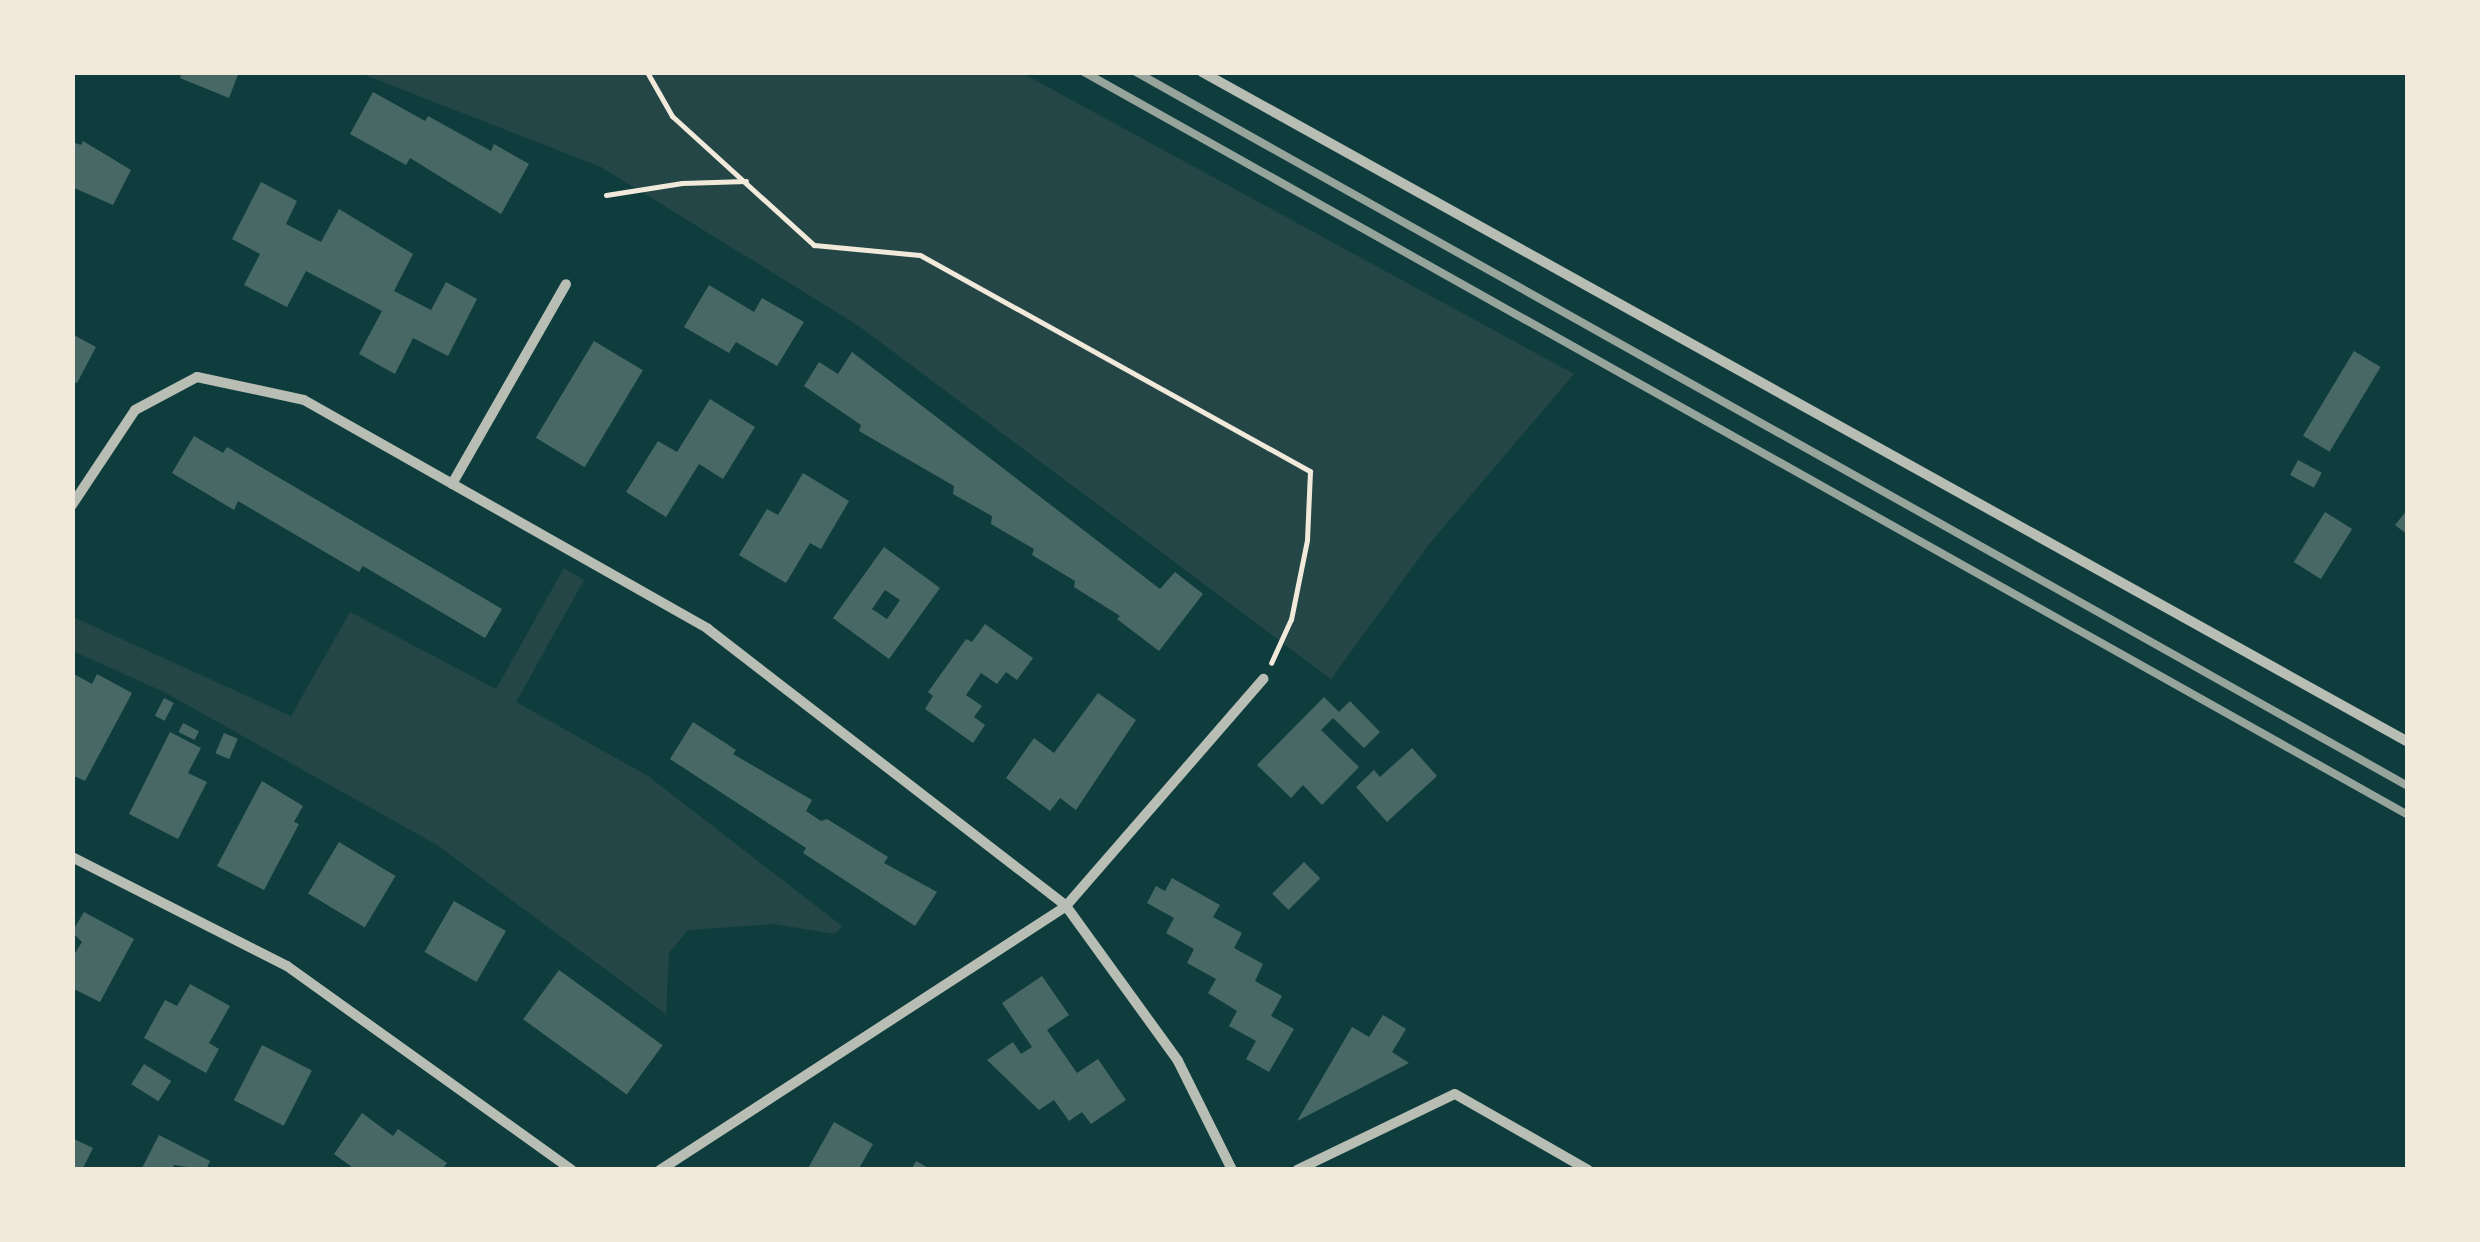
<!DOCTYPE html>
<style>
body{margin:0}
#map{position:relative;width:2480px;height:1242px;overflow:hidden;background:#0f3d3e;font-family:Mulish,sans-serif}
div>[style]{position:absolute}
.green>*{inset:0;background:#244646}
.building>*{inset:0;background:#486865;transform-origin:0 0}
.path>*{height:5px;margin:-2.5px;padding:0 2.5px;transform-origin:2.5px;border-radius:2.5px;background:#f1e9da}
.minor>*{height:10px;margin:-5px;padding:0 5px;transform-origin:5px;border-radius:5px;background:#b8beb3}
.rail>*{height:8px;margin:-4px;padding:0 4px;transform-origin:4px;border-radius:4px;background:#97a49c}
span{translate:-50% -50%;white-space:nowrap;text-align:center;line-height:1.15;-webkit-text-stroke:10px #f1e9da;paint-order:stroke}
.frame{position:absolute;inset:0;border:75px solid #f1e9da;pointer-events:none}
</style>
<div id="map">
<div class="green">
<div style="clip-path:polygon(360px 73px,1022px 73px,1574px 374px,1430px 543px,1331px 679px,856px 324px,601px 167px)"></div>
<div style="clip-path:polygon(564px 568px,584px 580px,516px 702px,648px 776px,842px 926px,835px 934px,773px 924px,688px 930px,669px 953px,666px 1014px,437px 845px,164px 692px,73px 651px,73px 617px,291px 716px,350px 612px,496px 689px)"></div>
</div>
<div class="building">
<div style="clip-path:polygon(182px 72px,239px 72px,229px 98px,180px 78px)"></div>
<div style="clip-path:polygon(373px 92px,425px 121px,428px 116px,491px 151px,494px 144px,529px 164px,501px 214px,410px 158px,406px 165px,350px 134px)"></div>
<div style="clip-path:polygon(83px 141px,131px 170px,113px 205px,72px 187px,72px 142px,81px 145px)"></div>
<div style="clip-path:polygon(261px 182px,297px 201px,286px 224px,321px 242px,339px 209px,413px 254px,394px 291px,431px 310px,446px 282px,477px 299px,448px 356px,413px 338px,395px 374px,359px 354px,382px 311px,306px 271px,287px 307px,244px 285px,260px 254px,232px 239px)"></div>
<div style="clip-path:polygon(709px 285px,754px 312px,762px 298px,804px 322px,777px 366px,736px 342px,729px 353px,684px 327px)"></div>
<div style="clip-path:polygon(72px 334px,96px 347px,77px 383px,72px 381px)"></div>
<div style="left:594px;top:341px;width:57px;height:113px;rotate:31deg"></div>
<div style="left:2354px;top:351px;width:31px;height:99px;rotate:31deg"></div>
<div style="clip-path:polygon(852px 352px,1160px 589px,1175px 572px,1203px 594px,1159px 651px,1117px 619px,1120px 616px,1074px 587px,1075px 581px,1032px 555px,1034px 549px,991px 524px,992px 516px,953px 494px,954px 486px,859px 431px,861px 425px,804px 386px,819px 362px,838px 374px)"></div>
<div style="clip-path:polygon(710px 399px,755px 427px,723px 479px,699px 464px,666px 517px,626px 492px,658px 441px,677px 452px)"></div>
<div style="clip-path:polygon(194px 436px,223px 453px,227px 447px,502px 609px,485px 638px,363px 566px,359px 572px,238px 501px,234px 510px,172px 473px)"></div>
<div style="left:2298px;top:460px;width:27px;height:17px;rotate:28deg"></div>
<div style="clip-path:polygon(803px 473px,849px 501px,821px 549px,810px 543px,786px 583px,739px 555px,767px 509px,778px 515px)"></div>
<div style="clip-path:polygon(2408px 509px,2408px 535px,2395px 525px)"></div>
<div style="left:2325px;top:512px;width:32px;height:59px;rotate:32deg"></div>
<div style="clip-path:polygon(evenodd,884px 547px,940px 588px,889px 659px,833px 618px,884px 547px,885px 590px,900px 600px,887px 619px,872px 609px,885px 590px)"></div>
<div style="clip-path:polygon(985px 624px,1033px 658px,1017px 680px,1006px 672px,997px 684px,981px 673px,966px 695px,982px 706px,974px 717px,985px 725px,973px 743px,925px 709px,933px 696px,928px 692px,966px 639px,972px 642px)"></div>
<div style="clip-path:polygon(72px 673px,92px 684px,97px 674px,132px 693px,85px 781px,72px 775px)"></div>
<div style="clip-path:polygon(1098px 693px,1136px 720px,1076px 810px,1060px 798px,1050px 811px,1006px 778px,1034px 738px,1054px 753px)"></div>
<div style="clip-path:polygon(1324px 697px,1339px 712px,1350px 701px,1380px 732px,1364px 748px,1333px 718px,1321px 730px,1359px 767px,1322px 805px,1303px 785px,1291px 798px,1257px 765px)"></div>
<div style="left:164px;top:698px;width:11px;height:20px;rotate:27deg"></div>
<div style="clip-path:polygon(693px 722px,736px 750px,733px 754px,812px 800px,806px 811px,821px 821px,827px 819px,888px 857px,884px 863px,937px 892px,915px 926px,803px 853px,806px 848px,670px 759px)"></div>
<div style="left:183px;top:723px;width:18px;height:10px;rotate:27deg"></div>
<div style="clip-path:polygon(170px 732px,201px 748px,188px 773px,207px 782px,178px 839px,129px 814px)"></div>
<div style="left:224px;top:733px;width:15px;height:22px;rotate:23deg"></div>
<div style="clip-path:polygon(1412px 748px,1437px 776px,1387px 822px,1356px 787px,1374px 770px,1380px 777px)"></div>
<div style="clip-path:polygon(262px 781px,303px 806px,294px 822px,299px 824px,264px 890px,217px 866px)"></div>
<div style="left:339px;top:842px;width:66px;height:60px;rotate:31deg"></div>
<div style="left:1304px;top:862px;width:23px;height:45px;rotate:45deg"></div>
<div style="clip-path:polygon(1172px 878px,1220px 905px,1213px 917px,1242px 933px,1234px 948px,1263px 964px,1255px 981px,1282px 996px,1271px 1016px,1294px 1029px,1269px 1072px,1246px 1059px,1256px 1041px,1229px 1026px,1237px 1011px,1208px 993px,1216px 979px,1187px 963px,1194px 949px,1166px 933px,1174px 918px,1147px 903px,1156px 886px,1165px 891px)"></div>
<div style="left:454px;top:901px;width:60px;height:59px;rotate:30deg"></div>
<div style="clip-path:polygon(84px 912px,134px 939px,100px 1002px,72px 988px,72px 958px,82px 942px,72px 932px)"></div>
<div style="left:559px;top:970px;width:128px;height:61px;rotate:36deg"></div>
<div style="clip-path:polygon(1042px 976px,1069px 1015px,1047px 1030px,1077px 1073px,1098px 1059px,1126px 1100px,1091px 1124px,1082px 1112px,1069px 1121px,1054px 1100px,1039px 1110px,987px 1060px,1013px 1042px,1021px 1054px,1032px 1047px,1002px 1003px)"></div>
<div style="clip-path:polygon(190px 984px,230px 1006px,209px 1043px,219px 1049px,206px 1073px,144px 1038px,165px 1000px,177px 1006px)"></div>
<div style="clip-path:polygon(1383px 1015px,1406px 1029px,1392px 1052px,1409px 1063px,1297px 1121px,1352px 1027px,1369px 1037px)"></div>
<div style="left:262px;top:1045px;width:56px;height:62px;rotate:27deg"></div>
<div style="left:144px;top:1064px;width:32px;height:24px;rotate:32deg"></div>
<div style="clip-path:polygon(362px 1113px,393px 1136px,398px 1129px,447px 1163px,442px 1170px,356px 1170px,334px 1154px)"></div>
<div style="clip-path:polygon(834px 1122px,873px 1144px,858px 1170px,807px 1170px)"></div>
<div style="clip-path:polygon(159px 1135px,210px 1161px,206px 1170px,174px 1165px,172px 1170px,141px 1170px)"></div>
<div style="clip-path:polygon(72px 1138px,93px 1148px,82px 1170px,72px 1170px)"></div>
<div style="clip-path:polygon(916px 1161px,932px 1170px,911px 1170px)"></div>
</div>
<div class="path">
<div style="left:647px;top:72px;width:51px;rotate:60.4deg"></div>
<div style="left:672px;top:116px;width:192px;rotate:42.3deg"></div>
<div style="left:814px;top:245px;width:106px;rotate:5.4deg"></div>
<div style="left:920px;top:255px;width:446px;rotate:29deg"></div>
<div style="left:1310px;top:471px;width:69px;rotate:92.5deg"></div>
<div style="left:1307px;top:540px;width:81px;rotate:101.4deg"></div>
<div style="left:1291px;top:619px;width:48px;rotate:114.4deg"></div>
<div style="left:606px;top:195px;width:77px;rotate:-9deg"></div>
<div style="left:682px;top:183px;width:64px;rotate:-1.8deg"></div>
</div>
<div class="minor">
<div style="left:1202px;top:72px;width:1380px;rotate:29.05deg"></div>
<div style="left:452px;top:484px;width:230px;rotate:-60.3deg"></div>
<div style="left:72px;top:505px;width:114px;rotate:-56.4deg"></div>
<div style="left:135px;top:410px;width:70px;rotate:-28deg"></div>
<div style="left:197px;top:377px;width:109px;rotate:12.1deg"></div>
<div style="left:304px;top:400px;width:464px;rotate:29.5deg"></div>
<div style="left:708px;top:629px;width:453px;rotate:37.7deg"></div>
<div style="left:1066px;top:906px;width:191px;rotate:54.1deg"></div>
<div style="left:1178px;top:1061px;width:122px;rotate:63.6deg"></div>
<div style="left:72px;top:857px;width:241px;rotate:26.9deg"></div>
<div style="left:287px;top:966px;width:350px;rotate:35.6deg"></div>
<div style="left:660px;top:1170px;width:484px;rotate:-33deg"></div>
<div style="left:1066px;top:906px;width:301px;rotate:-49deg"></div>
<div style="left:1297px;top:1170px;width:175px;rotate:-25.7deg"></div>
<div style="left:1455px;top:1094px;width:153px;rotate:29.7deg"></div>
</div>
<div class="rail">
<div style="left:1084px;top:72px;width:1518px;rotate:29.3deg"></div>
<div style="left:1136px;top:72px;width:1459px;rotate:29.31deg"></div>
</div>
<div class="frame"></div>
</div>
